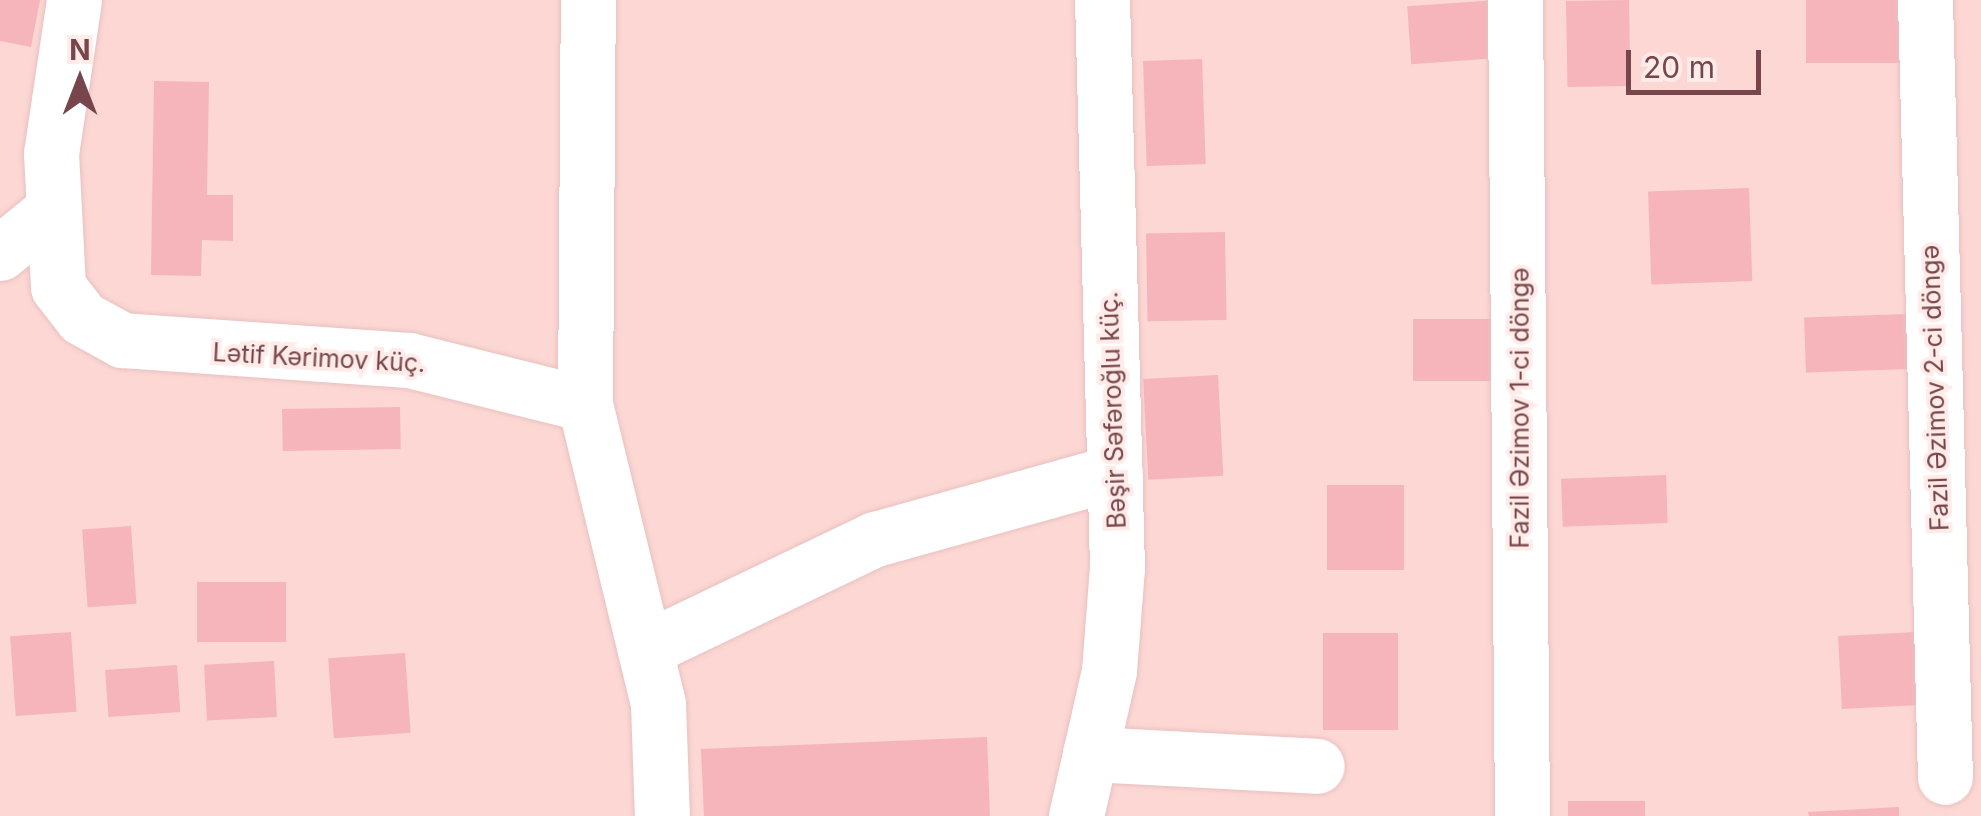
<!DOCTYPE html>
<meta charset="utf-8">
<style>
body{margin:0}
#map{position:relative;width:1981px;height:816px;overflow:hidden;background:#fee4e0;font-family:Inter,sans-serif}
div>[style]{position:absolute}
.residential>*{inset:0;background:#fcd7d3;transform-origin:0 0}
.building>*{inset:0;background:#f6b5ba;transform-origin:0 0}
.roads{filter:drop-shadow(0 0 2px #e8c1c0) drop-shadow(0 0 2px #e8c1c0)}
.minor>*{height:55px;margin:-27.5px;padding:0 27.5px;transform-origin:27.5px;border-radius:27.5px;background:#fff}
span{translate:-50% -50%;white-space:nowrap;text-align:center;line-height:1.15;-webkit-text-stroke:8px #ffebe8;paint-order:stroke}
.street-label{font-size:25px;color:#77454b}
.north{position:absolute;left:30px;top:30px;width:100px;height:100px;-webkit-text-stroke:8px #ffebe8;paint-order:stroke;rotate:0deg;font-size:28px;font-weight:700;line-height:40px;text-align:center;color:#77454b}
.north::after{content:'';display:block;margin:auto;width:35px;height:45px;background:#77454b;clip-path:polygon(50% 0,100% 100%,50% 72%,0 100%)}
.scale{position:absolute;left:1626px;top:50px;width:135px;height:45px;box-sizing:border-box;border:5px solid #77454b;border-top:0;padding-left:12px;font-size:30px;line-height:35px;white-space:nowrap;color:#77454b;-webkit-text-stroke:8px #ffebe8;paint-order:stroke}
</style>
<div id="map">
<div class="residential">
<div style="left:0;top:0;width:1981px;height:816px"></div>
</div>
<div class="building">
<div style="clip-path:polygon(0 0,40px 0,31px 47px,0 41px)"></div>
<div style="left:1498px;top:0;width:58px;height:91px;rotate:86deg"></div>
<div style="left:1629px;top:0;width:86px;height:63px;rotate:89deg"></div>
<div style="left:1806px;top:0;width:98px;height:63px"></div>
<div style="left:1202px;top:59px;width:105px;height:59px;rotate:88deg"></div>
<div style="clip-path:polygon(154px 81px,209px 82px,207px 195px,233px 195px,233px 241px,202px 240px,201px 276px,151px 275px)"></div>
<div style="left:1749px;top:188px;width:93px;height:101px;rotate:88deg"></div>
<div style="left:1225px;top:232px;width:88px;height:79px;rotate:89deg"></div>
<div style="left:1906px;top:314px;width:55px;height:102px;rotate:88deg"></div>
<div style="left:1497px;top:319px;width:62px;height:84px;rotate:90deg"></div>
<div style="left:1218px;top:375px;width:101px;height:75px;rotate:87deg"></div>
<div style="left:400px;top:407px;width:42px;height:118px;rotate:89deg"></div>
<div style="left:1666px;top:475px;width:48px;height:105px;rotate:88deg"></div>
<div style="left:1327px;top:485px;width:77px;height:85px"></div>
<div style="left:131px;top:526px;width:78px;height:49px;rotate:86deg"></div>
<div style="left:197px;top:582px;width:89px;height:60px"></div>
<div style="left:71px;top:632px;width:80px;height:61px;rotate:86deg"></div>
<div style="left:1916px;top:632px;width:73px;height:78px;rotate:87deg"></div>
<div style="left:1323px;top:633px;width:75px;height:97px"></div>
<div style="left:405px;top:653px;width:80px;height:77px;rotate:86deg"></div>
<div style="left:274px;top:661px;width:56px;height:70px;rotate:87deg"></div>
<div style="left:177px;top:665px;width:47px;height:72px;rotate:86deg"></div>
<div style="clip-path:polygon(987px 737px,990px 816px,704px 816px,701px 749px)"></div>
<div style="left:1568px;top:801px;width:77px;height:15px"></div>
<div style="clip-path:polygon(1899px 807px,1899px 816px,1809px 816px,1808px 812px)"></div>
</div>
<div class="roads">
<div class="minor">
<div style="left:74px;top:0;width:155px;rotate:98.5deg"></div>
<div style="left:51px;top:153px;width:134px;rotate:87deg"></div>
<div style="left:58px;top:287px;width:39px;rotate:52deg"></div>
<div style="left:82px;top:318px;width:46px;rotate:28.8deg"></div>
<div style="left:122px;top:340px;width:288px;rotate:4deg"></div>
<div style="left:409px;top:360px;width:181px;rotate:14deg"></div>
<div style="left:585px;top:404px;width:309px;rotate:76.3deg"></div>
<div style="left:658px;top:704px;width:112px;rotate:88deg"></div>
<div style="left:1515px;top:0;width:816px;rotate:89.51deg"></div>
<div style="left:1925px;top:0;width:777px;rotate:88.53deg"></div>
<div style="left:0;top:253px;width:62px;rotate:-39.1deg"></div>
<div style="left:585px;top:404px;width:404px;rotate:-89.6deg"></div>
<div style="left:645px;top:649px;width:255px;rotate:-25.6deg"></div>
<div style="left:875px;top:539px;width:249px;rotate:-15.6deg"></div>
<div style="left:1090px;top:754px;width:227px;rotate:3deg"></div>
<div style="left:1076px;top:816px;width:149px;rotate:-77.2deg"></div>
<div style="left:1109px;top:671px;width:103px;rotate:-85.6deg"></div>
<div style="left:1117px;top:568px;width:568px;rotate:-91.51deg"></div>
</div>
</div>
<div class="street-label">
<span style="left:319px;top:358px;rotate:3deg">Lətif Kərimov küç.</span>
<span style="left:1935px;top:388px;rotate:-92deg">Fazil Əzimov 2-ci döngə</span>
<span style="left:1520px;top:408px;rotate:-90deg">Fazil Əzimov 1-ci döngə</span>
<span style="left:1113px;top:410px;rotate:-92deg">Bəşir Səfəroğlu küç.</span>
</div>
<div class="north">N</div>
<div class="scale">20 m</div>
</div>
